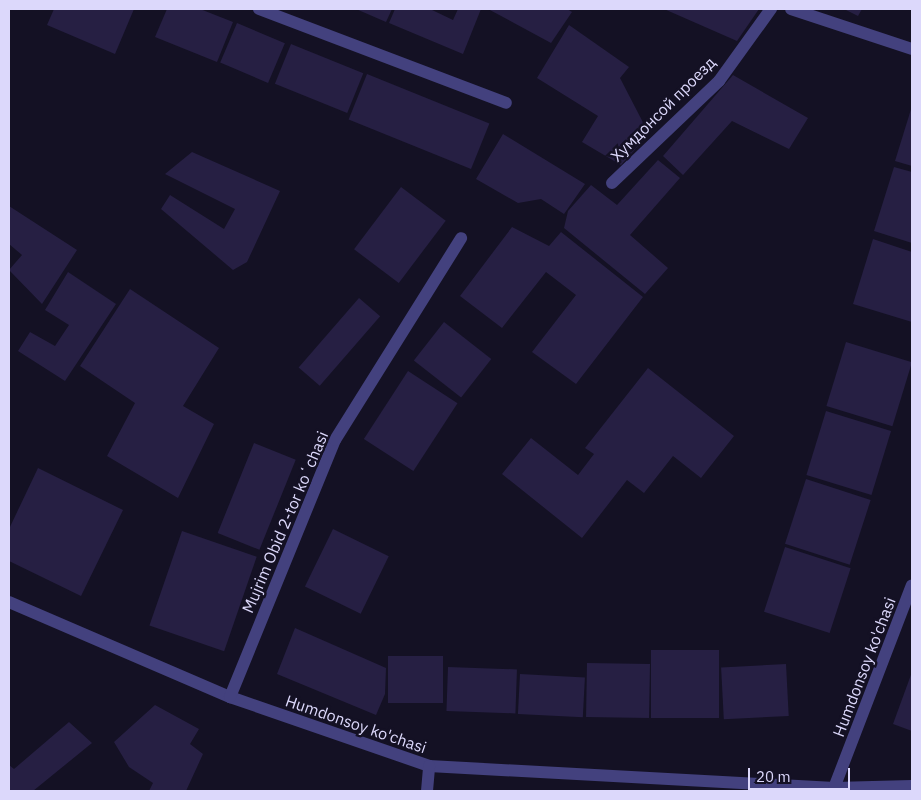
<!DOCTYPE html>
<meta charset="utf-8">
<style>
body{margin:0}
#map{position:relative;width:921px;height:800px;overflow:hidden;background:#141124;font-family:"IBM Plex Sans",sans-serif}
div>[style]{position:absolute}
.building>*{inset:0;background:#261f43;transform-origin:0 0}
.minor>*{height:12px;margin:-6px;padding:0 6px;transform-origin:6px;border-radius:6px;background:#43417e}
span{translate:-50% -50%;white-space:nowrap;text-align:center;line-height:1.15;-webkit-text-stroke:5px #141124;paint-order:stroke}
.street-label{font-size:16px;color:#dcd8fb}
.frame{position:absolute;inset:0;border:10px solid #dcd8fb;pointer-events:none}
.scale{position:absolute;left:748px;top:768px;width:102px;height:22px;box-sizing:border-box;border:2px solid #dcd8fb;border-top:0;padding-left:6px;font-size:15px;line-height:18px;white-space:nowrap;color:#dcd8fb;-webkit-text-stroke:4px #141124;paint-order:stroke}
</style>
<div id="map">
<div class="building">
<div style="clip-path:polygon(54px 9px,134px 9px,115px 54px,47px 25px)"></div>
<div style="clip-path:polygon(167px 9px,200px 9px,233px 22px,217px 62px,155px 37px)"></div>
<div style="clip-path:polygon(356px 9px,392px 9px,386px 22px)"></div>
<div style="clip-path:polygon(395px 9px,430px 9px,453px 20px,458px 9px,481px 9px,463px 54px,389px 23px)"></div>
<div style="clip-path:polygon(488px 9px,567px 9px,572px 12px,551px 43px)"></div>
<div style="clip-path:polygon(664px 9px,759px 9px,737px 41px)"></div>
<div style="clip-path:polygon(844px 9px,862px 9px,858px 16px)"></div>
<div style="left:237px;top:23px;width:52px;height:43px;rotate:23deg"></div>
<div style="clip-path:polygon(569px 25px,629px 67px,620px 78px,649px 134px,621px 165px,582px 142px,598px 116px,537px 78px)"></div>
<div style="left:291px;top:44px;width:78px;height:43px;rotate:22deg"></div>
<div style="left:367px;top:74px;width:132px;height:49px;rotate:22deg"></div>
<div style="clip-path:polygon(733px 75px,808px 118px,789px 149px,732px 121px,683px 175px,663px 156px)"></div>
<div style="clip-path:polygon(912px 106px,912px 166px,895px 161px)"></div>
<div style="clip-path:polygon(503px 134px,585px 184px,564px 214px,541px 199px,518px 203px,476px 179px)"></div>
<div style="clip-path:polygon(192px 152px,280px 191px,247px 262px,233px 270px,161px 209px,170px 195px,224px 229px,235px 209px,165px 174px)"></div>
<div style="clip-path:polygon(658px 160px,680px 178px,630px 235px,668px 268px,645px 294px,564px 228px,568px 211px,591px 185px,617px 205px)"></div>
<div style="clip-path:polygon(894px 167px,912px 172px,912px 243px,874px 231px)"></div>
<div style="left:401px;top:187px;width:56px;height:78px;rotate:37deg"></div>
<div style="clip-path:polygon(9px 206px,77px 250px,42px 304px,9px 270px,22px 255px,9px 244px)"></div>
<div style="clip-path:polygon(512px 227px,549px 246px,561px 232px,643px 297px,576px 384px,532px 352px,576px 295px,546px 272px,502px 328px,460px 296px)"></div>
<div style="clip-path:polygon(873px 239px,912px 252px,912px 322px,853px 304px)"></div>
<div style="clip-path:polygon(68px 272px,116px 304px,65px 381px,18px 351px,30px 332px,55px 346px,69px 325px,45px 310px)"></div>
<div style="clip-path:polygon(130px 289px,219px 348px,183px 406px,214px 424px,178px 498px,107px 456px,135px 403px,80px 366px)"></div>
<div style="left:359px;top:298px;width:28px;height:92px;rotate:41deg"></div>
<div style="left:444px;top:322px;width:60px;height:49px;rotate:38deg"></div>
<div style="left:846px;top:342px;width:69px;height:67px;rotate:17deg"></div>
<div style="clip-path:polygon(648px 368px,734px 436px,701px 478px,673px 456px,644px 493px,627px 480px,582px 538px,502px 474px,531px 438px,578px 475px,594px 454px,585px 448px)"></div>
<div style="left:408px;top:371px;width:59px;height:81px;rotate:33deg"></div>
<div style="left:826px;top:411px;width:68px;height:67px;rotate:17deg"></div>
<div style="left:254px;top:443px;width:45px;height:97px;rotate:22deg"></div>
<div style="clip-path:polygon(38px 468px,123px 510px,81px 596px,9px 561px,9px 529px)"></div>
<div style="left:806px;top:479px;width:68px;height:68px;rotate:18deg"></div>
<div style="left:333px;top:529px;width:62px;height:64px;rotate:26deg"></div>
<div style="left:182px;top:531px;width:79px;height:100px;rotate:19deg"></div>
<div style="left:785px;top:547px;width:69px;height:68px;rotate:18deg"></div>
<div style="clip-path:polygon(295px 628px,386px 668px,385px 694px,376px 715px,277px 674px)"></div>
<div style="left:651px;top:650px;width:68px;height:68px"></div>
<div style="left:388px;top:656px;width:55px;height:47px"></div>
<div style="left:587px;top:663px;width:63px;height:54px;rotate:1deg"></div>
<div style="left:786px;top:664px;width:52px;height:65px;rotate:87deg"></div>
<div style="left:448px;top:667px;width:69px;height:44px;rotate:2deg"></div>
<div style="clip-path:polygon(912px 672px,912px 731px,893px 724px)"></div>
<div style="left:520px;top:674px;width:65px;height:40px;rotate:3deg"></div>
<div style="clip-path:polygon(155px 705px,199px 729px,190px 744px,203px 754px,186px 791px,149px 791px,153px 783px,129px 767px,114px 742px)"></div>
<div style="clip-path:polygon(69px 722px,92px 743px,33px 791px,9px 791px,9px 765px,14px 769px)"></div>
</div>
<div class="minor">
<div style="left:259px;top:9px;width:264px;rotate:20.8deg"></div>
<div style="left:791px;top:9px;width:127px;rotate:18.3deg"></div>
<div style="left:612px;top:183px;width:148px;rotate:-43.6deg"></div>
<div style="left:719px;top:81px;width:89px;rotate:-54.2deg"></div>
<div style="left:9px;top:602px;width:241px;rotate:23.3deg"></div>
<div style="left:230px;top:697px;width:211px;rotate:19.1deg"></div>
<div style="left:429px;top:766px;width:406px;rotate:3.1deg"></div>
<div style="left:834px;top:788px;width:78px;rotate:-1.5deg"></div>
<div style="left:230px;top:697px;width:278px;rotate:-67.8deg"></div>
<div style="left:335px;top:440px;width:238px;rotate:-58deg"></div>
<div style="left:834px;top:788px;width:217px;rotate:-69deg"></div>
<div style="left:427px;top:791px;width:25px;rotate:-85deg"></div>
</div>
<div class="street-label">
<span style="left:663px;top:109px;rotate:-45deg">Хумдонсой проезд</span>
<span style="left:285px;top:522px;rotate:-67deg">Mujrim Obid 2-tor koʻchasi</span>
<span style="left:864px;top:667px;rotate:-69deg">Humdonsoy ko'chasi</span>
<span style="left:356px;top:724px;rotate:19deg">Humdonsoy ko'chasi</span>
</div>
<div class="frame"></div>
<div class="scale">20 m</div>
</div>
